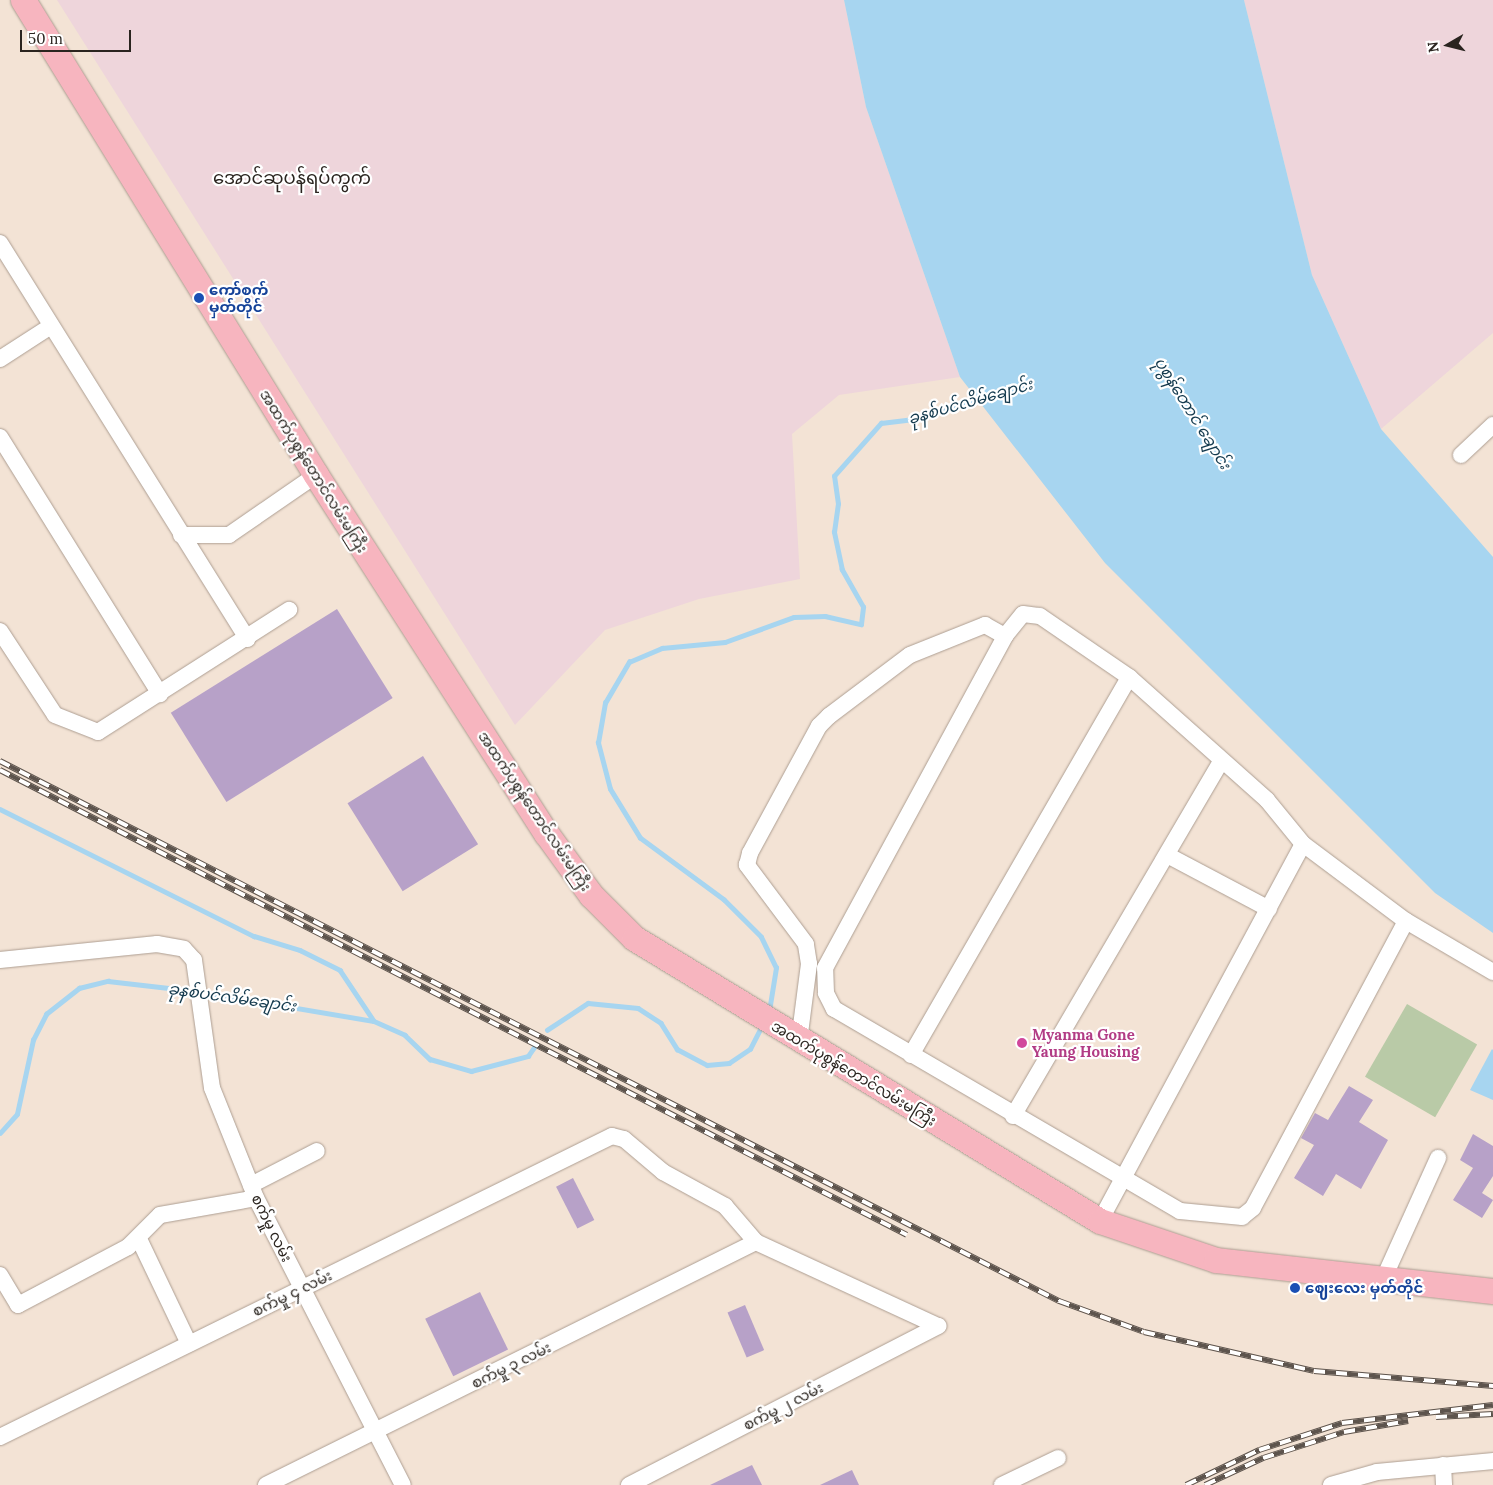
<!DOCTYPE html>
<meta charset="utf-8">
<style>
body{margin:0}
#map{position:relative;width:1493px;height:1485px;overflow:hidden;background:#f3e3d5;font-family:Lora,"Noto Sans Myanmar",serif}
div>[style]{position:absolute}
.industrial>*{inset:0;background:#eed5db}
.green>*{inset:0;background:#b9caa7;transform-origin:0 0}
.water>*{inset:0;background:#a7d5f0}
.stream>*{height:4.5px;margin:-2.25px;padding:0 2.25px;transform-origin:2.25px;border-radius:2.25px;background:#a7d5f0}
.building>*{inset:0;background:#b7a1c8;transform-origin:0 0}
.roads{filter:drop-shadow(0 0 1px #ad9e92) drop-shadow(0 0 1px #ad9e92)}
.street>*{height:16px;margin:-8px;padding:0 8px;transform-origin:8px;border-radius:8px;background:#fff}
.primary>*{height:25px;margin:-12.5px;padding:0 12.5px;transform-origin:12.5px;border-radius:12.5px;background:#f7b5bf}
.rail>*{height:5.5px;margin-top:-2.75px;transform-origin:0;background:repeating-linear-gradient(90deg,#fff 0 11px,#5d544d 0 22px);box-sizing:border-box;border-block:1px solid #5d544d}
.dots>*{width:14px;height:14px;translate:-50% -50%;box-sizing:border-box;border:2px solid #fff;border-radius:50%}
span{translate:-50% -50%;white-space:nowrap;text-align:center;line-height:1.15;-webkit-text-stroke:4.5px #fff;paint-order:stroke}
.transit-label{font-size:15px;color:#164399;font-weight:700}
.left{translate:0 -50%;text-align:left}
.street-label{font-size:15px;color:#2a241f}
.hotel-label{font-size:15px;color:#b23c85;font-weight:700}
.water-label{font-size:16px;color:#143a4e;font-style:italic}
.quarter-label{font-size:18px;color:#2a241f}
.north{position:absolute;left:1423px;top:20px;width:50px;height:50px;-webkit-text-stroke:4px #fff;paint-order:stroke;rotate:262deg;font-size:14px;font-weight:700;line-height:20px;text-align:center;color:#2a241f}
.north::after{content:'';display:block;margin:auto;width:18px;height:22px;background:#2a241f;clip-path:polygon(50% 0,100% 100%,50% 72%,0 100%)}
.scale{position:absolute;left:20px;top:30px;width:111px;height:22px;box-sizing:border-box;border:2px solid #2a241f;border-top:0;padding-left:6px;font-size:15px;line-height:18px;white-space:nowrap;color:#2a241f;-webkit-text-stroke:4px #fff;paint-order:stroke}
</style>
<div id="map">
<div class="industrial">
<div style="clip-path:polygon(57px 0,844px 0,866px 107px,960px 377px,839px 395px,792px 434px,800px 579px,699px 599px,605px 630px,515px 725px)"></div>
<div style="clip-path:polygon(1244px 0,1493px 0,1493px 333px,1381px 429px,1312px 275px)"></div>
</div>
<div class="green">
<div style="left:1407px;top:1004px;width:81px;height:84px;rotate:30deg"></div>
</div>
<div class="water">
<div style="clip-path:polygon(844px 0,1244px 0,1312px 275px,1381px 429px,1493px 557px,1493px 933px,1435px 893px,1105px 563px,960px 377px,866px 107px)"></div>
<div style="clip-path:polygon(1492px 1049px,1493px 1050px,1493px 1100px,1470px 1090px)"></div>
</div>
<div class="stream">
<div style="left:0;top:809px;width:284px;rotate:26.6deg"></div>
<div style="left:254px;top:936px;width:48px;rotate:16.9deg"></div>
<div style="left:300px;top:950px;width:45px;rotate:26.6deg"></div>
<div style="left:340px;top:970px;width:61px;rotate:56.3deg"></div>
<div style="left:202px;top:992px;width:174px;rotate:9.6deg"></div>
<div style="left:374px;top:1021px;width:34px;rotate:24deg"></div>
<div style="left:405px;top:1035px;width:35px;rotate:44deg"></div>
<div style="left:430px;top:1059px;width:43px;rotate:16.3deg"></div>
<div style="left:471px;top:1071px;width:59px;rotate:-14.7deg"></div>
<div style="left:528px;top:1056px;width:12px;rotate:-55deg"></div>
<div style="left:769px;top:1011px;width:44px;rotate:-80.8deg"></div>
<div style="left:776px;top:968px;width:34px;rotate:-116deg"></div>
<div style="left:761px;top:937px;width:52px;rotate:-135deg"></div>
<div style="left:724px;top:900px;width:104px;rotate:-143.6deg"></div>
<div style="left:640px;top:838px;width:57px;rotate:-121.5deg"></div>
<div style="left:610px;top:789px;width:48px;rotate:-104.6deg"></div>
<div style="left:598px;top:743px;width:41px;rotate:-80.1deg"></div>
<div style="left:605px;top:703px;width:48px;rotate:-59.7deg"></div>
<div style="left:629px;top:662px;width:36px;rotate:-23deg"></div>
<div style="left:662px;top:648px;width:63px;rotate:-5.4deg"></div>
<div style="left:725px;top:642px;width:73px;rotate:-19.9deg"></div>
<div style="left:794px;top:617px;width:31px;rotate:-2deg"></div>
<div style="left:825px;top:616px;width:37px;rotate:13deg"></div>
<div style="left:861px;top:624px;width:17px;rotate:-83deg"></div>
<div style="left:863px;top:607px;width:43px;rotate:-119.6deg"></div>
<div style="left:842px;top:570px;width:39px;rotate:-102deg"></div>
<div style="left:834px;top:532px;width:28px;rotate:-82deg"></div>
<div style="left:838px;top:504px;width:28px;rotate:-98deg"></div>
<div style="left:834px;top:476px;width:71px;rotate:-48.4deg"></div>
<div style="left:881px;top:423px;width:39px;rotate:-7deg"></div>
<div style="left:920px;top:418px;width:66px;rotate:-16.8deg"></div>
<div style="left:547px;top:1030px;width:49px;rotate:-33.4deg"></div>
<div style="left:588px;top:1003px;width:50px;rotate:5.7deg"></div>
<div style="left:638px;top:1008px;width:27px;rotate:33deg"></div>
<div style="left:661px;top:1023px;width:31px;rotate:58deg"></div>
<div style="left:677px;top:1049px;width:34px;rotate:28deg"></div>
<div style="left:707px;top:1065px;width:22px;rotate:-5deg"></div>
<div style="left:729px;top:1063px;width:25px;rotate:-34deg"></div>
<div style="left:750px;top:1049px;width:27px;rotate:-63deg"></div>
<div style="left:0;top:1133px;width:25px;rotate:-48deg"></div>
<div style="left:17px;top:1114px;width:76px;rotate:-77.8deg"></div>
<div style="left:33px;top:1040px;width:29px;rotate:-63deg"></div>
<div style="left:46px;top:1014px;width:42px;rotate:-38.2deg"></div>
<div style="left:79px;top:988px;width:30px;rotate:-14deg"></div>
<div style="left:108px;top:981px;width:87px;rotate:6.6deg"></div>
</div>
<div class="building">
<div style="left:337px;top:609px;width:105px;height:196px;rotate:58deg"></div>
<div style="left:423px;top:756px;width:104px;height:89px;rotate:58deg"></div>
<div style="clip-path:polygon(1349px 1086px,1373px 1100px,1359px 1122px,1388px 1140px,1361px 1189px,1336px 1174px,1323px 1196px,1294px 1178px,1314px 1145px,1301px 1138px,1315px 1113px,1328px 1120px)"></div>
<div style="clip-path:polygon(1473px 1134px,1493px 1146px,1493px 1176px,1482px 1193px,1493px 1200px,1482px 1218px,1453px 1200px,1473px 1168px,1460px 1160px)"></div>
<div style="left:573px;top:1178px;width:47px;height:19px;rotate:63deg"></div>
<div style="left:480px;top:1292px;width:64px;height:61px;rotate:64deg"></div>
<div style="left:745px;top:1305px;width:49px;height:19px;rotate:67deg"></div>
<div style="clip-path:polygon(752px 1465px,762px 1485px,710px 1485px,735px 1473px)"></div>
<div style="clip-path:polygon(852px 1470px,859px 1485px,820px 1485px)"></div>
</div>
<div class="roads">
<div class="street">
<div style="left:0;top:243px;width:467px;rotate:58deg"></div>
<div style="left:0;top:359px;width:61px;rotate:-32.9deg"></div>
<div style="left:0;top:437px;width:303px;rotate:58.1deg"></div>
<div style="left:1461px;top:455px;width:44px;rotate:-43.2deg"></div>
<div style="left:181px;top:535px;width:48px"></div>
<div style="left:229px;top:535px;width:106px;rotate:-34.6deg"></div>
<div style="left:0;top:631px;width:100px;rotate:56.8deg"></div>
<div style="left:55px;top:715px;width:46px;rotate:21.6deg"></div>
<div style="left:98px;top:732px;width:227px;rotate:-32.6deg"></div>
<div style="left:1169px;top:856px;width:113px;rotate:27.9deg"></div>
<div style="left:1406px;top:921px;width:325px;rotate:118.1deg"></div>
<div style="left:1253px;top:1208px;width:14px;rotate:141deg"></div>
<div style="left:1242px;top:1217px;width:62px;rotate:-174.5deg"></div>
<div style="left:1180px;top:1211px;width:401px;rotate:-149.7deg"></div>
<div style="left:834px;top:1009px;width:18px;rotate:-117deg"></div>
<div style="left:826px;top:993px;width:25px;rotate:-92deg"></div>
<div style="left:825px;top:968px;width:378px;rotate:-61.5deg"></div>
<div style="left:1005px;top:636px;width:28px;rotate:-51deg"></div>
<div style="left:1023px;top:614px;width:17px;rotate:7deg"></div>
<div style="left:1040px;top:616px;width:108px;rotate:34.4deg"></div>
<div style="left:1129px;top:677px;width:185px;rotate:41.7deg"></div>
<div style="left:1267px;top:800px;width:57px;rotate:50.7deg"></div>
<div style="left:1303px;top:844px;width:129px;rotate:36.8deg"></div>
<div style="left:1406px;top:921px;width:101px;rotate:30.4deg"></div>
<div style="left:0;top:960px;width:158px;rotate:-5.8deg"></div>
<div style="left:157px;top:944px;width:27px;rotate:10deg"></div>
<div style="left:184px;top:949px;width:15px;rotate:48deg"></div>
<div style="left:194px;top:960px;width:129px;rotate:82deg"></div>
<div style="left:212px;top:1088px;width:118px;rotate:68.2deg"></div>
<div style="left:256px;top:1198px;width:322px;rotate:62.9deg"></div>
<div style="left:799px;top:1041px;width:78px;rotate:-82.6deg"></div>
<div style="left:809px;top:964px;width:20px;rotate:-99deg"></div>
<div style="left:806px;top:944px;width:99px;rotate:-126.8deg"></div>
<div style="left:747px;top:865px;width:12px;rotate:-76deg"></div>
<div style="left:750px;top:853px;width:145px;rotate:-61.5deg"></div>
<div style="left:819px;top:726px;width:14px;rotate:-45deg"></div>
<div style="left:829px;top:716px;width:101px;rotate:-37deg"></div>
<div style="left:910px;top:655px;width:81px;rotate:-21.8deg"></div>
<div style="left:985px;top:625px;width:23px;rotate:29deg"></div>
<div style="left:911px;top:1055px;width:436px;rotate:-60deg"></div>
<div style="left:1013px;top:1116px;width:411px;rotate:-59.6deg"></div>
<div style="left:251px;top:1185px;width:74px;rotate:-27.3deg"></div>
<div style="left:1100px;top:1221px;width:428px;rotate:-61.7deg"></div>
<div style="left:139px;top:1239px;width:116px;rotate:64.5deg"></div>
<div style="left:0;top:1275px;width:35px;rotate:59deg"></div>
<div style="left:18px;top:1305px;width:124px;rotate:-27.8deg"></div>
<div style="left:128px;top:1247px;width:45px;rotate:-45deg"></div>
<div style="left:160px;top:1215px;width:97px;rotate:-10deg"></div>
<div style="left:1383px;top:1280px;width:134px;rotate:-65.7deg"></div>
<div style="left:0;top:1437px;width:682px;rotate:-26.19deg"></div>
<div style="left:612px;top:1136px;width:12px;rotate:14deg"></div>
<div style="left:624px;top:1139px;width:51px;rotate:40.2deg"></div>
<div style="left:663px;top:1172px;width:71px;rotate:28.7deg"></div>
<div style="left:725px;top:1206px;width:48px;rotate:49.3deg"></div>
<div style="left:756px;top:1242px;width:200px;rotate:24.8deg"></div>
<div style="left:1443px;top:1465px;width:20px;rotate:87deg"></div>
<div style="left:266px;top:1485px;width:547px;rotate:-26.38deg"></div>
<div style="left:629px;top:1485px;width:348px;rotate:-27.2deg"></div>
<div style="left:1002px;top:1485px;width:62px;rotate:-25.7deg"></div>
<div style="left:1331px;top:1485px;width:48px;rotate:-15.8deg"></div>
<div style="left:1377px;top:1472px;width:117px;rotate:-5.4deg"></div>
</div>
<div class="primary">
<div style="left:23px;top:0;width:558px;rotate:58.33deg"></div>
<div style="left:316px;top:475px;width:426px;rotate:57.3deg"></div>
<div style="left:546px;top:833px;width:77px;rotate:54deg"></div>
<div style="left:591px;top:895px;width:61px;rotate:45deg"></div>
<div style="left:634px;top:938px;width:545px;rotate:31.27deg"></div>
<div style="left:1100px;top:1221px;width:122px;rotate:18.6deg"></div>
<div style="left:1216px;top:1260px;width:279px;rotate:6.4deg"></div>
</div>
</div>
<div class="rail">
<div style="left:0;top:761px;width:1189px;rotate:27.02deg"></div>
<div style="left:1059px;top:1301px;width:90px;rotate:20deg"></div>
<div style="left:1144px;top:1332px;width:174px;rotate:12.9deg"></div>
<div style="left:1314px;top:1371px;width:180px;rotate:4.8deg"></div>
<div style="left:0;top:770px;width:1019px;rotate:27.14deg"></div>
<div style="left:1436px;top:1417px;width:57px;rotate:-3deg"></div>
<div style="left:1186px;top:1485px;width:81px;rotate:-25.6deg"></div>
<div style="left:1259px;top:1450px;width:87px;rotate:-18deg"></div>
<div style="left:1342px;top:1423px;width:152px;rotate:-6.8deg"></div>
<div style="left:1205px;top:1485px;width:64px;rotate:-25deg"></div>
<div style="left:1263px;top:1458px;width:85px;rotate:-17.8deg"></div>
<div style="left:1344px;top:1432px;width:65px;rotate:-9.8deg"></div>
</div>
<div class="dots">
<div style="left:199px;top:298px;background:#1a4fb4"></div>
<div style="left:1022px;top:1043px;background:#d1479c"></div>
<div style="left:1295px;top:1288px;background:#1a4fb4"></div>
</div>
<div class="transit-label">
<span class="left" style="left:209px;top:298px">ကော်စက်<br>မှတ်တိုင်</span>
<span class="left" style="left:1305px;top:1288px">ဈေးလေး မှတ်တိုင်</span>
</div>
<div class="street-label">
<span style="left:314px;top:471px;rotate:58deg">အထက်ပုစွန်တောင်လမ်းမကြီး</span>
<span style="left:535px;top:811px;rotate:56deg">အထက်ပုစွန်တောင်လမ်းမကြီး</span>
<span style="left:854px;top:1073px;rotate:31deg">အထက်ပုစွန်တောင်လမ်းမကြီး</span>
<span style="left:272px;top:1228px;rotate:64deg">စက်မှု လမ်း</span>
<span style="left:292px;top:1293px;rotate:-26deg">စက်မှု ၄ လမ်း</span>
<span style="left:511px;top:1365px;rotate:-26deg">စက်မှု ၃ လမ်း</span>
<span style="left:783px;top:1406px;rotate:-27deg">စက်မှု ၂ လမ်း</span>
</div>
<div class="hotel-label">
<span class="left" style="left:1032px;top:1043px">Myanma Gone<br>Yaung Housing</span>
</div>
<div class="water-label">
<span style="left:970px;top:401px;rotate:-16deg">ခုနစ်ပင်လိမ်ချောင်း</span>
<span style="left:1193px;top:413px;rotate:58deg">ပုစွန်တောင် ချောင်း</span>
<span style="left:232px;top:997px;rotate:8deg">ခုနစ်ပင်လိမ်ချောင်း</span>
</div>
<div class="quarter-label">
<span style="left:292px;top:178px">အောင်ဆုပန်ရပ်ကွက်</span>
</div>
<div class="north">N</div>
<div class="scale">50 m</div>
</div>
